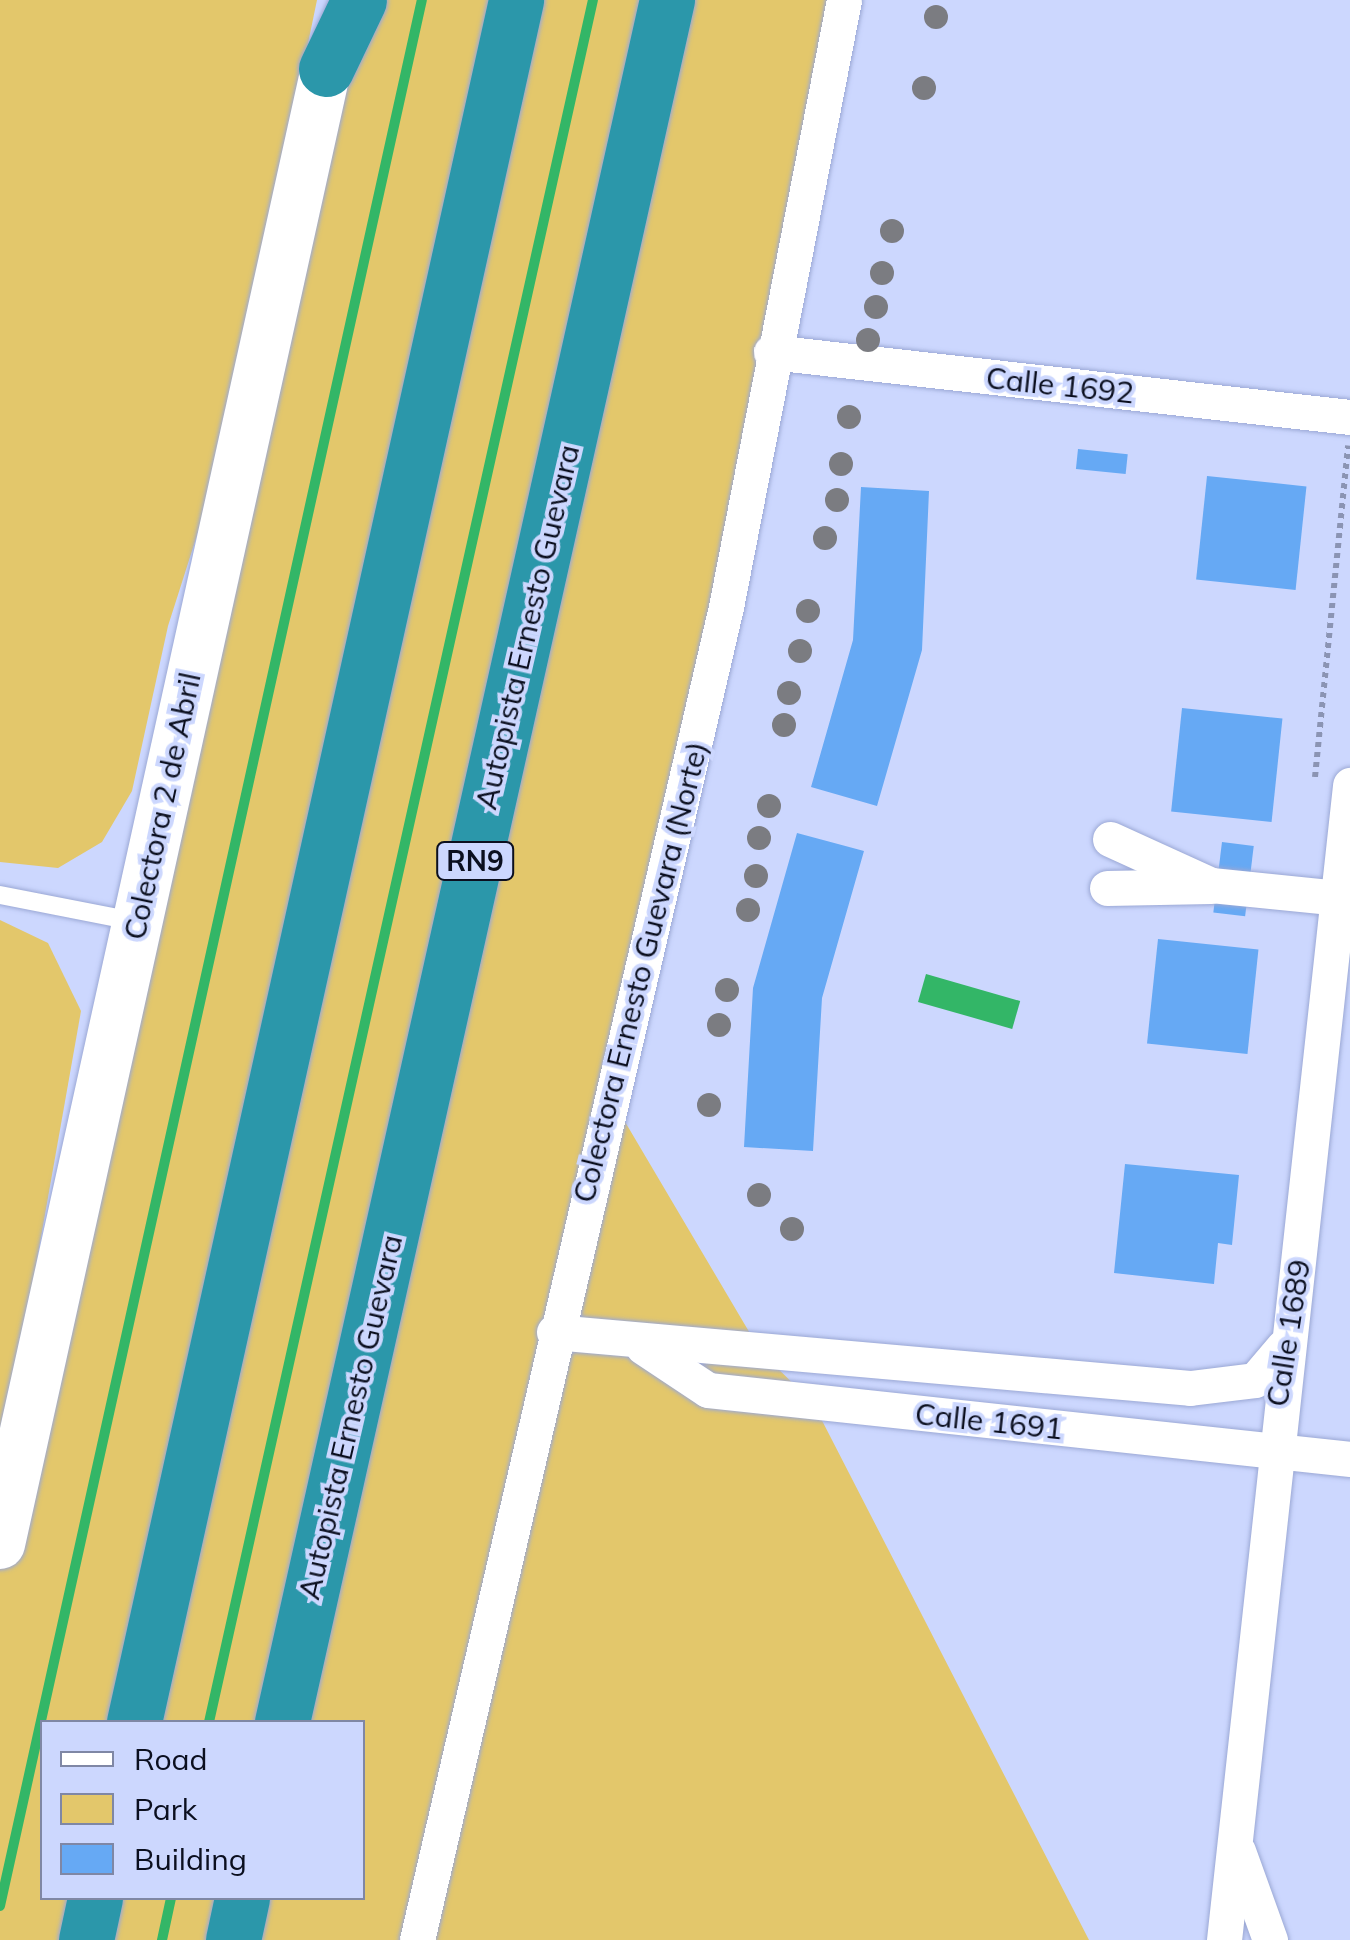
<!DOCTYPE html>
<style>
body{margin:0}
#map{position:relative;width:1350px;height:1940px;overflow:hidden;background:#ccd7fe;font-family:Mulish,sans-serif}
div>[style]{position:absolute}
.green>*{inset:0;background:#e3c76b}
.water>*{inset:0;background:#33b667;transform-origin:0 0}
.stream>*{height:10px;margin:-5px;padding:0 5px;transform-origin:5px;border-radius:5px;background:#33b667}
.building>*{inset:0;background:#66a9f4;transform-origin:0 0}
.path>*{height:6px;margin-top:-3px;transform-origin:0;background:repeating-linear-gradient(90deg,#8b94b3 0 5px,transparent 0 10px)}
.roads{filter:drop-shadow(0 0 2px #9ba8d5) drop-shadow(0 0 2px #9ba8d5)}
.service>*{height:18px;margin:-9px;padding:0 9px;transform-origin:9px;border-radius:9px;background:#fff}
.minor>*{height:35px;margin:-17.5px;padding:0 17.5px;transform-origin:17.5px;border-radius:17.5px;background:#fff}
.secondary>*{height:50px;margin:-25px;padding:0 25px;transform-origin:25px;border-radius:25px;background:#fff}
.motorway>*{height:55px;margin:-27.5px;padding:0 27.5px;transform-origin:27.5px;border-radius:27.5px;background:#2b97aa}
.trees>*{width:24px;height:24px;margin:-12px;border-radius:50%;background:#7b7c81}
span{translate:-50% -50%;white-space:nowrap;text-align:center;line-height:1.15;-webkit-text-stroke:8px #ccd7fe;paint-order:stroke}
.shield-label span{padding:2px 8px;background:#ccd7fe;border:2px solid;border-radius:8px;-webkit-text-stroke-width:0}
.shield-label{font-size:28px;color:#0b0f1f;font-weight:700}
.street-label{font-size:30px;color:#0b0f1f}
.legend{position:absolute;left:40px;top:1720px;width:325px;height:180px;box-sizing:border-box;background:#ccd7fe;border:2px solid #7f87a5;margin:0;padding:12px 18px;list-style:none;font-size:30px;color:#0b0f1f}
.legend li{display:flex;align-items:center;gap:20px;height:50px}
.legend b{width:50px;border:2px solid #7f87a5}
</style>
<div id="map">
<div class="green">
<div style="clip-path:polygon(0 0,317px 0,223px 454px,168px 626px,132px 791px,102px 842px,58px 868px,0 862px)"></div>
<div style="clip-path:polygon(evenodd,341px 0,844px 0,608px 1093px,761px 1352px,813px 1403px,1089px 1940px,0 1940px,0 1544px,341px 0,42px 1722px,362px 1722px,362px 1898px,42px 1898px,42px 1722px)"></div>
<div style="clip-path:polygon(0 920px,48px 943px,81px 1011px,0 1469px)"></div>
</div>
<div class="water">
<div style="left:926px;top:974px;width:98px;height:29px;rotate:16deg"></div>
</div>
<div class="stream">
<div style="left:209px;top:1722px;width:1764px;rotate:-77.43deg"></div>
<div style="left:0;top:1906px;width:1952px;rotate:-77.52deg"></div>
<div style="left:162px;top:1940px;width:43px;rotate:-77.9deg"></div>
</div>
<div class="building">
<div style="left:1078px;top:449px;width:50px;height:20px;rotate:6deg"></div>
<div style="left:1207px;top:476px;width:100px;height:104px;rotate:6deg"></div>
<div style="clip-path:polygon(861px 487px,929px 491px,922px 650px,877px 806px,811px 787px,853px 640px)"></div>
<div style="left:1182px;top:708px;width:101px;height:104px;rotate:6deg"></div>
<div style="clip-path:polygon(797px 833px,864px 851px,822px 998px,813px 1151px,744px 1147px,753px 988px)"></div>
<div style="left:1222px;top:842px;width:32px;height:71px;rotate:7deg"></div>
<div style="left:1158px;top:939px;width:101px;height:105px;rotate:6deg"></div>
<div style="clip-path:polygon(1125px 1164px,1239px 1175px,1232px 1245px,1218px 1243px,1214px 1284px,1114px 1273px)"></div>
</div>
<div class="path">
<div style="left:1315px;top:777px;width:333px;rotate:-84.3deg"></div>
</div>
<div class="roads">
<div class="service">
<div style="left:0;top:895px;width:140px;rotate:11.1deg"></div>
</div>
<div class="minor">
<div style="left:771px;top:352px;width:583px;rotate:6.41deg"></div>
<div style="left:1110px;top:839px;width:111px;rotate:24.5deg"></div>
<div style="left:1211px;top:885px;width:128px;rotate:5.8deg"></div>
<div style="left:1107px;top:888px;width:104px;rotate:-1.1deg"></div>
<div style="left:554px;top:1332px;width:638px;rotate:5.03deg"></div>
<div style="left:1190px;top:1388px;width:65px;rotate:-7deg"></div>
<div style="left:1255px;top:1380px;width:43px;rotate:-49.7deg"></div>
<div style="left:643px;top:1347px;width:78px;rotate:33.5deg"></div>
<div style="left:708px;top:1390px;width:646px;rotate:6.13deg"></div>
<div style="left:1238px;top:1851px;width:95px;rotate:70.2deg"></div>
<div style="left:417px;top:1940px;width:1368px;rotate:-76.95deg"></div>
<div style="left:726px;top:607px;width:618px;rotate:-79deg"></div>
<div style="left:1224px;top:1940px;width:1162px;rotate:-83.77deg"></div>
</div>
<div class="secondary">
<div style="left:0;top:1544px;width:1511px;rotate:-77.54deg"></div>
</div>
<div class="motorway">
<div style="left:326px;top:69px;width:76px;rotate:-64.4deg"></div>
<div style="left:134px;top:1722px;width:1764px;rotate:-77.49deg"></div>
<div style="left:282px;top:1722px;width:1765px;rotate:-77.4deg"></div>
<div style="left:86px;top:1940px;width:43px;rotate:-77.9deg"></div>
<div style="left:233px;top:1940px;width:43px;rotate:-77.9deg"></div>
</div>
</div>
<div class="trees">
<div style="left:936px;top:17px"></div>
<div style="left:924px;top:88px"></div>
<div style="left:892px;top:231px"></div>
<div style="left:882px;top:273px"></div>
<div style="left:876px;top:307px"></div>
<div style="left:868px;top:340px"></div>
<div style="left:849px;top:417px"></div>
<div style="left:841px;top:464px"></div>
<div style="left:837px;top:500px"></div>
<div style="left:825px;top:538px"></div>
<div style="left:808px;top:611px"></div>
<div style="left:800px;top:651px"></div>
<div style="left:789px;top:693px"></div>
<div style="left:784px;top:725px"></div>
<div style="left:769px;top:806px"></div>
<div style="left:759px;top:838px"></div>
<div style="left:756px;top:876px"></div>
<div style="left:748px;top:910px"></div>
<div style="left:727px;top:990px"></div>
<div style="left:719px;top:1025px"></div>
<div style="left:709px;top:1105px"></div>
<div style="left:759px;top:1195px"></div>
<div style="left:792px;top:1229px"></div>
</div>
<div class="shield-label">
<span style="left:475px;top:861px">RN9</span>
</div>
<div class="street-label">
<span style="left:1060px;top:385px;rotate:6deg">Calle 1692</span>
<span style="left:527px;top:627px;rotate:-77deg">Autopista Ernesto Guevara</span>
<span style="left:162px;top:806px;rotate:-78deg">Colectora 2 de Abril</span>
<span style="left:640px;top:972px;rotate:-76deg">Colectora Ernesto Guevara (Norte)</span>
<span style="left:1288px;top:1333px;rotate:-81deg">Calle 1689</span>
<span style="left:350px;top:1417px;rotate:-77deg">Autopista Ernesto Guevara</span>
<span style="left:989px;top:1421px;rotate:6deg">Calle 1691</span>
</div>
<ul class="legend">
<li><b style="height:12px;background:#fff"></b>Road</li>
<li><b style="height:28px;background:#e3c76b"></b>Park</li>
<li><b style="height:28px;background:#66a9f4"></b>Building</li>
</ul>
</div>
